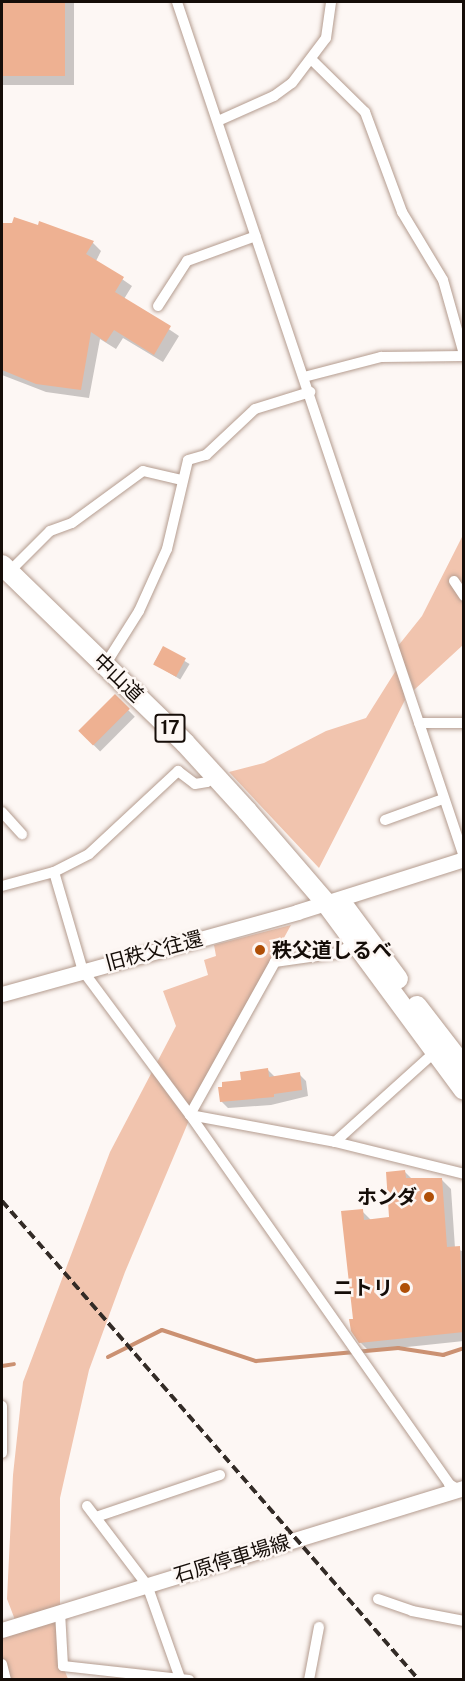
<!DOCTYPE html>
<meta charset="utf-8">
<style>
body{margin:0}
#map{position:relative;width:465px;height:1681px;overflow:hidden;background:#fdf7f4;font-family:"Public Sans","Noto Sans JP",sans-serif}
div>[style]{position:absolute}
.green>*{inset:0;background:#f1c4ae}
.shadow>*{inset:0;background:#0003;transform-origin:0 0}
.stream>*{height:4px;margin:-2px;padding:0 2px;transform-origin:2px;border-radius:2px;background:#cb9172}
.building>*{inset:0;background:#eeb192;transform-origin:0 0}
.roads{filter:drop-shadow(0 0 2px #b49c8f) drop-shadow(0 0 2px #b49c8f)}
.street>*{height:10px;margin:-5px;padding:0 5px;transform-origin:5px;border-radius:5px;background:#fff}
.secondary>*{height:15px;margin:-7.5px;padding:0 7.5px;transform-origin:7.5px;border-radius:7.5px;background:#fff}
.highway>*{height:20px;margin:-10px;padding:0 10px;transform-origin:10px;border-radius:10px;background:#fff}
.rail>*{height:4px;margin-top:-2px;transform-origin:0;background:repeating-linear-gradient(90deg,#332b26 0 9px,transparent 0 13.5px)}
.dots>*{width:16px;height:16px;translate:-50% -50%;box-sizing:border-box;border:3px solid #fdf7f4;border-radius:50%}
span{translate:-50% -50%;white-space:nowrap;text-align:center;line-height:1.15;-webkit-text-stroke:5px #fdf7f4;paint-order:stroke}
.shield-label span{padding:2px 4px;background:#fdf7f4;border:2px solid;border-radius:4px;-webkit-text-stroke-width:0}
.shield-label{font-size:18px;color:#150d08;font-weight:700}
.street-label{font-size:20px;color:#150d08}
.poi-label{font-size:20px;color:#150d08;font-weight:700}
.left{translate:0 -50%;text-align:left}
.right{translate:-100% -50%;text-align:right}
.frame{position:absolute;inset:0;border:3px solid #150d08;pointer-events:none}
</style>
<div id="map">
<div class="green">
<div style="clip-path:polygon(463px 535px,463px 645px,414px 690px,398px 646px,422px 616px)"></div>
<div style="clip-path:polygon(400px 664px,405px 700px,319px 868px,229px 772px,264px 763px,326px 731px,366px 718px)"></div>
<div style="clip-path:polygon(291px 925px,206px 1080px,125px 1272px,89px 1370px,60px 1498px,60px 1612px,63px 1666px,68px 1679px,6px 1679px,2px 1664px,2px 1630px,17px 1625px,7px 1599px,13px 1475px,23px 1382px,110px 1152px,176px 1026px,163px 991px,208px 975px,204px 960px,216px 956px,214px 945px)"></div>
</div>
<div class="shadow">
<div style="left:2px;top:2px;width:72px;height:83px"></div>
<div style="clip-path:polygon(14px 225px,93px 243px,101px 251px,96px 261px,132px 286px,124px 299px,179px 336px,163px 362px,123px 338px,116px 349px,100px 339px,89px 398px,46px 392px,2px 375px,2px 226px)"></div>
<div style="left:163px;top:648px;width:31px;height:18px;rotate:31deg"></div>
<div style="left:115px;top:697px;width:28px;height:49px;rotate:45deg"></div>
<div style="clip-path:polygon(268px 1070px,275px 1077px,299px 1074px,306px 1081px,308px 1096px,271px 1105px,228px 1108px,221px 1101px,243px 1081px)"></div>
<div style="clip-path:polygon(405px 1172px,413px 1180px,442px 1180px,451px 1189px,455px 1248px,464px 1252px,464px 1341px,369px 1351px,360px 1342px,355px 1320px,362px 1211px,371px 1220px,390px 1218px)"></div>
</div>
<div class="stream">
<div style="left:108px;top:1357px;width:60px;rotate:-26.6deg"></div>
<div style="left:162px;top:1330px;width:99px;rotate:18.3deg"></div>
<div style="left:256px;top:1361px;width:143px;rotate:-5.2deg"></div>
<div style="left:398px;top:1348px;width:46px;rotate:8.8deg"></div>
<div style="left:443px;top:1355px;width:22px;rotate:-18deg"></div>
<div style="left:2px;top:1366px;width:12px;rotate:-9deg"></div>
</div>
<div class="building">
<div style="left:2px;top:2px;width:63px;height:74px"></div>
<div style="clip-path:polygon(14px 217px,38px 225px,39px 221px,94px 241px,86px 254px,124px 277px,115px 292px,171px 326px,154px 355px,114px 330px,106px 342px,91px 332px,81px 390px,36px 384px,2px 370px,2px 223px,12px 223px)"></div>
<div style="left:163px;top:646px;width:26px;height:21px;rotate:28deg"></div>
<div style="left:115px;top:694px;width:21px;height:52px;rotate:45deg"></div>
<div style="clip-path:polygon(268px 1068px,269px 1077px,300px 1072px,302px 1090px,274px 1094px,274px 1097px,220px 1102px,218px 1087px,222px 1087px,222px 1082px,241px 1080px,240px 1072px)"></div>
<div style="clip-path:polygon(405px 1170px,406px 1178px,442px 1178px,447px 1247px,460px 1246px,464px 1332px,359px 1343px,351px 1331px,349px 1319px,353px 1319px,341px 1211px,363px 1209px,364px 1220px,389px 1217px,386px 1172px)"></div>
</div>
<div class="roads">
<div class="street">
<div style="left:177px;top:2px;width:902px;rotate:71.44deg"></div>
<div style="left:311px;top:59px;width:76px;rotate:44.5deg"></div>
<div style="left:365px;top:112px;width:107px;rotate:69.7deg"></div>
<div style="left:402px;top:212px;width:79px;rotate:58.9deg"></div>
<div style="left:443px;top:280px;width:77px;rotate:74.2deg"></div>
<div style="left:218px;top:121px;width:61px;rotate:-24.1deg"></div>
<div style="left:274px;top:96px;width:22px;rotate:-36deg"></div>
<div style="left:292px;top:83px;width:56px;rotate:-52.9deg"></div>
<div style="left:326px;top:38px;width:36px;rotate:-82deg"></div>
<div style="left:158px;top:306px;width:54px;rotate:-57.2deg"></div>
<div style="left:187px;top:261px;width:73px;rotate:-19.9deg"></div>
<div style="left:304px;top:377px;width:80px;rotate:-14.6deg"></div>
<div style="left:381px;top:357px;width:83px;rotate:-0.7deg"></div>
<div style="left:9px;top:572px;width:58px;rotate:-45deg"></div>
<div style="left:50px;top:531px;width:23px;rotate:-20deg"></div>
<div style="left:72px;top:523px;width:88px;rotate:-36.2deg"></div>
<div style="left:143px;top:471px;width:39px;rotate:13deg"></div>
<div style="left:454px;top:581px;width:18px;rotate:56deg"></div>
<div style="left:105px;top:665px;width:64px;rotate:-57.8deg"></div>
<div style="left:139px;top:611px;width:68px;rotate:-65.7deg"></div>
<div style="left:167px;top:549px;width:91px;rotate:-76.7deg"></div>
<div style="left:188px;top:460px;width:19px;rotate:-16deg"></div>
<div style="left:206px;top:455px;width:67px;rotate:-43.2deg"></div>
<div style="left:255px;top:409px;width:58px;rotate:-17.2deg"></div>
<div style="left:419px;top:723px;width:45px"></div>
<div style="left:2px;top:812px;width:30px;rotate:48deg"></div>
<div style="left:385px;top:820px;width:62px;rotate:-19.9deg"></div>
<div style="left:54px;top:872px;width:103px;rotate:73.7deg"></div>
<div style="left:83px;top:971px;width:179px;rotate:53.4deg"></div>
<div style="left:190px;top:1115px;width:451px;rotate:54.9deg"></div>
<div style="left:449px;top:1484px;width:16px;rotate:30deg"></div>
<div style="left:2px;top:886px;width:54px;rotate:-15.1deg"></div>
<div style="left:54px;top:872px;width:39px;rotate:-27deg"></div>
<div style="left:89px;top:854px;width:122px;rotate:-43deg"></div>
<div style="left:178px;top:771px;width:21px;rotate:37deg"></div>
<div style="left:195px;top:784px;width:12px;rotate:-9deg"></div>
<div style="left:207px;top:782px;width:11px;rotate:-41deg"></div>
<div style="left:355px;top:943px;width:20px;rotate:150deg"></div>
<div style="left:338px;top:953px;width:64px;rotate:171.9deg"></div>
<div style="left:275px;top:962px;width:175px;rotate:119.1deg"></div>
<div style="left:190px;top:1115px;width:147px;rotate:10.5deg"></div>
<div style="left:335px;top:1142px;width:133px;rotate:13.9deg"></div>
<div style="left:335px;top:1142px;width:137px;rotate:-42deg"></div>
<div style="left:2px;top:1406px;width:47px;rotate:90deg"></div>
<div style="left:87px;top:1506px;width:99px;rotate:52.8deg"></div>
<div style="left:147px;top:1585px;width:99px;rotate:70.5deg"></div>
<div style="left:96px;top:1517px;width:131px;rotate:-18.7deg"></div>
<div style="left:378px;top:1599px;width:36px;rotate:19deg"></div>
<div style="left:412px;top:1611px;width:53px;rotate:10.9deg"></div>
<div style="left:60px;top:1612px;width:54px;rotate:86.8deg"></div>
<div style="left:63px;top:1666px;width:127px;rotate:6.3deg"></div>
<div style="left:2px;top:1664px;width:16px;rotate:76deg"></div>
<div style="left:309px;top:1680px;width:54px;rotate:-79.3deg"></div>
</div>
<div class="secondary">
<div style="left:2px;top:994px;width:306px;rotate:-15.5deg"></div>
<div style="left:297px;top:912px;width:175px;rotate:-17.6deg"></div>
<div style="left:2px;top:1630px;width:483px;rotate:-17.1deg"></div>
</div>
<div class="highway">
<div style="left:2px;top:565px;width:255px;rotate:44.2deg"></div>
<div style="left:185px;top:743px;width:92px;rotate:47.6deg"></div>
<div style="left:247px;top:811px;width:121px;rotate:49.3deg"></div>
<div style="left:326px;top:903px;width:232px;rotate:53.6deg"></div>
<div style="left:346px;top:909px;width:87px;rotate:53.4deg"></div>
<div style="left:417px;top:1006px;width:77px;rotate:52.4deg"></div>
</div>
</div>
<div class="rail">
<div style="left:2px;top:1201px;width:635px;rotate:48.96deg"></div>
</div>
<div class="dots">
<div style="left:260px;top:950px;background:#af4f07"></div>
<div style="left:429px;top:1197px;background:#af4f07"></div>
<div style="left:405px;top:1288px;background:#af4f07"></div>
</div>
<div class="shield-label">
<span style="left:170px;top:728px">17</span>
</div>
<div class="street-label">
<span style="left:118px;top:678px;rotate:44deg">中山道</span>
<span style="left:154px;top:951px;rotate:-15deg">旧秩父往還</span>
<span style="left:232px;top:1559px;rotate:-17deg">石原停車場線</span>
</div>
<div class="poi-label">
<span class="left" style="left:272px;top:950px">秩父道しるべ</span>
<span class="right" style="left:417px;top:1197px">ホンダ</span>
<span class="right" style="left:393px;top:1288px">ニトリ</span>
</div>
<div class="frame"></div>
</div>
